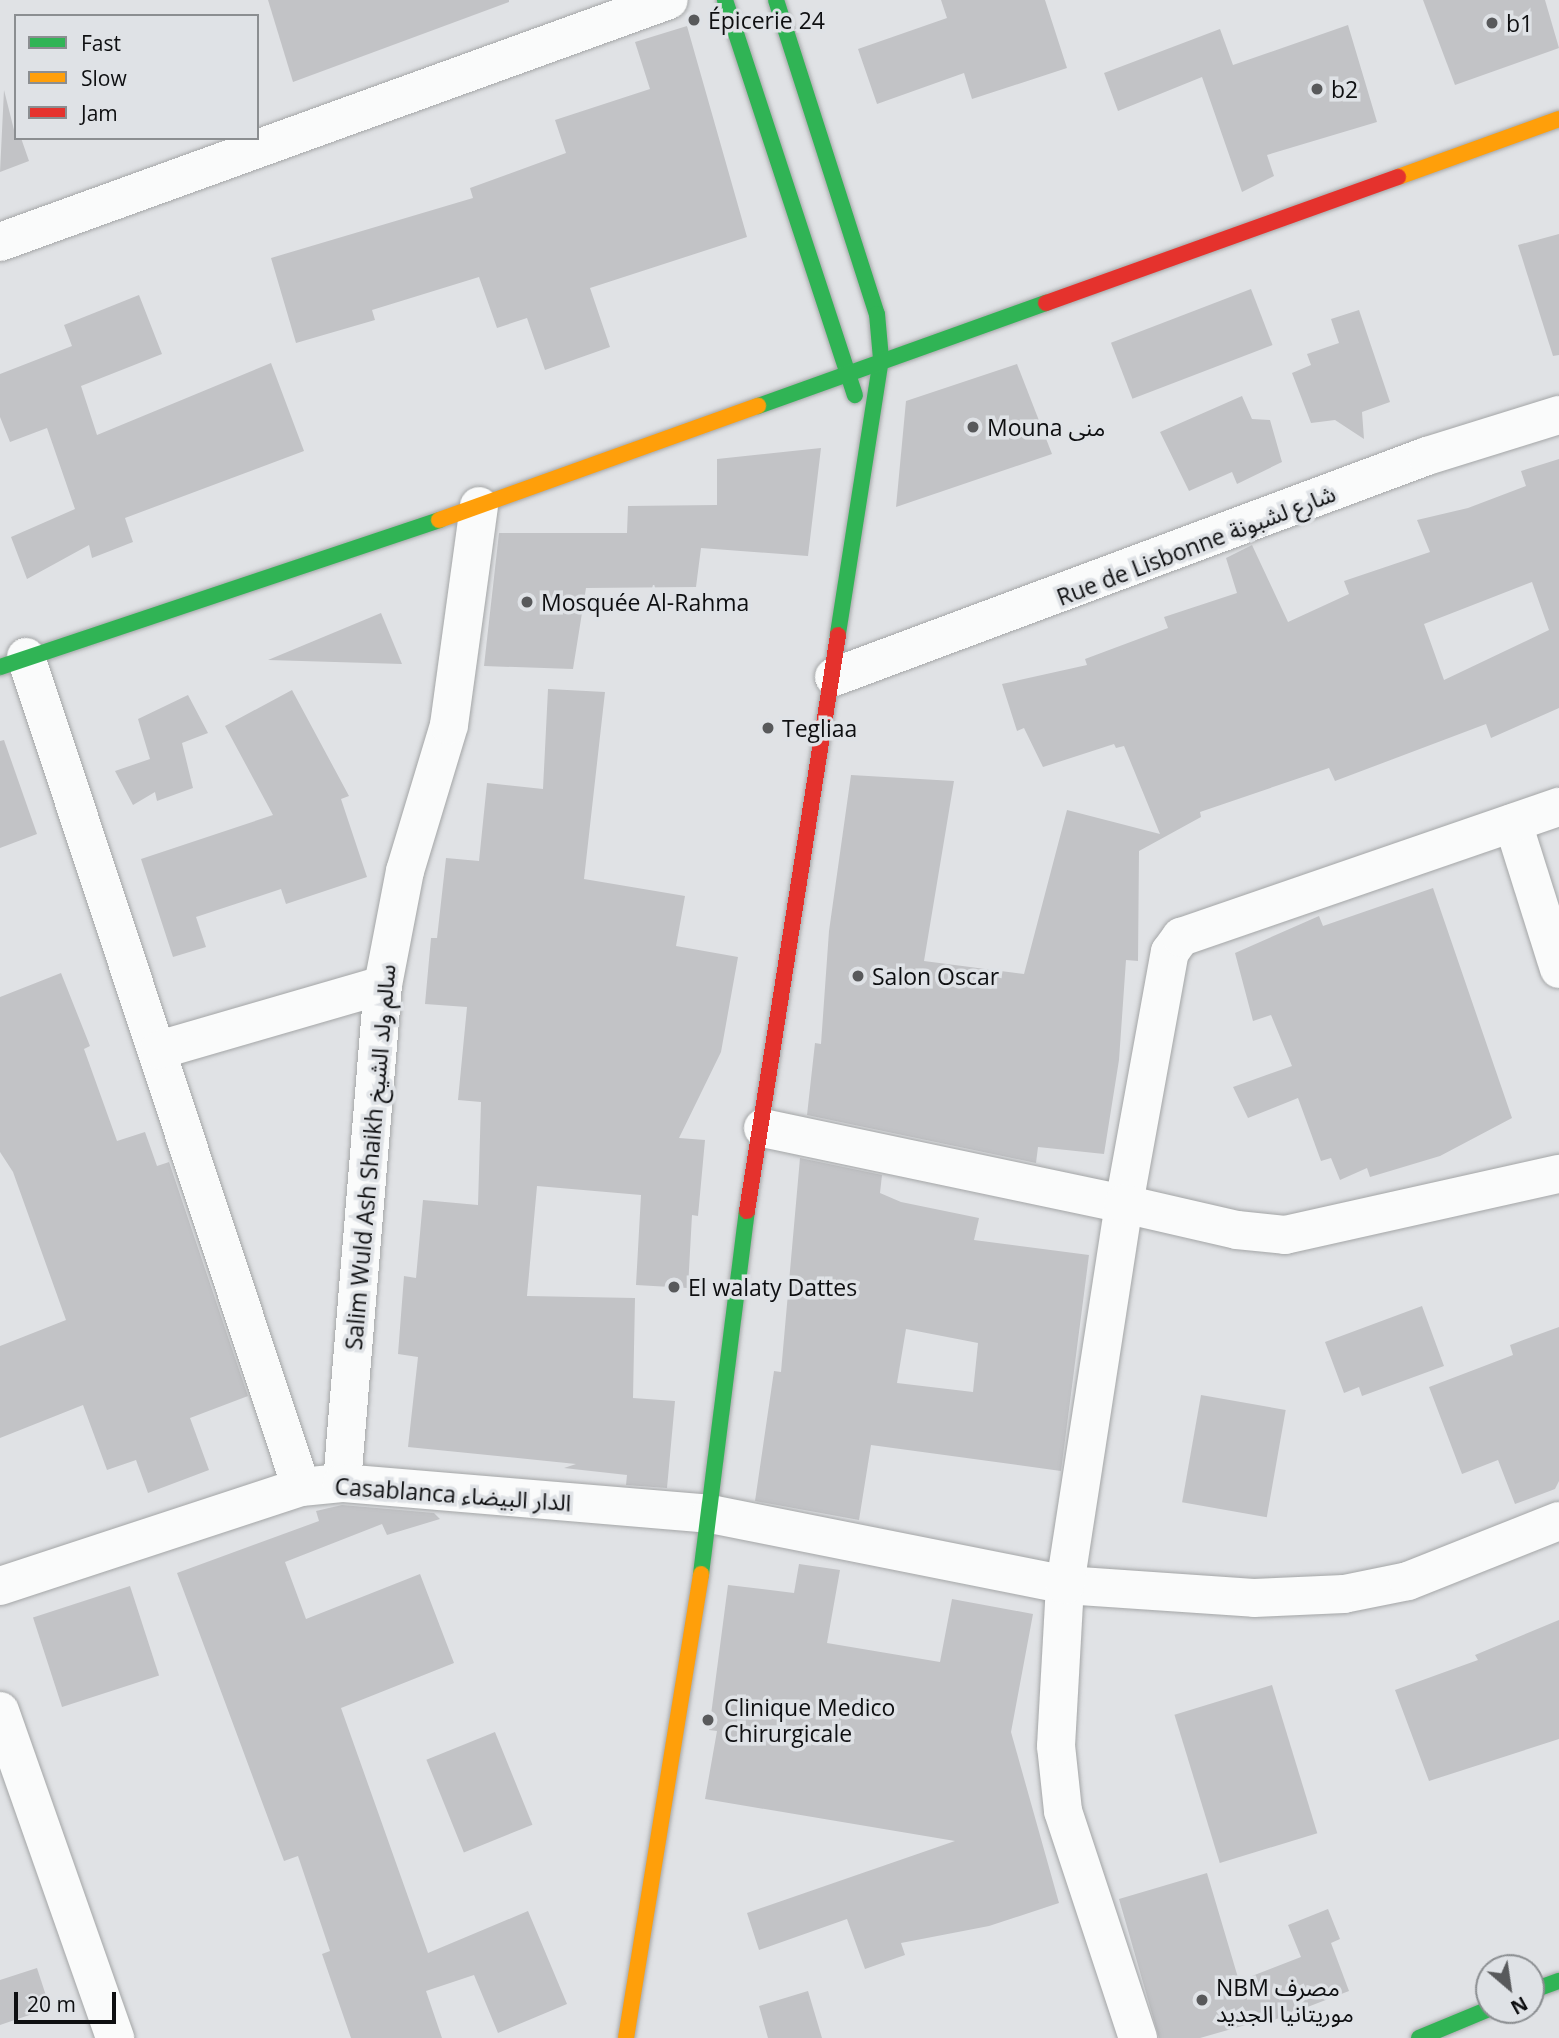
<!DOCTYPE html>
<meta charset="utf-8">
<style>
body{margin:0}
#map{position:relative;width:1559px;height:2038px;overflow:hidden;background:#e0e2e5;font-family:"Open Sans","Noto Sans Arabic",sans-serif}
div>[style]{position:absolute}
.building>*{inset:0;background:#c2c3c6;transform-origin:0 0}
.roads{filter:drop-shadow(0 0 2px #a4a6a7) drop-shadow(0 0 2px #a4a6a7)}
.street>*{height:38px;margin:-19px;padding:0 19px;transform-origin:19px;border-radius:19px;background:#fafbfb}
.fast>*{height:16px;margin:-8px;padding:0 8px;transform-origin:8px;border-radius:8px;background:#30b455}
.slow>*{height:16px;margin:-8px;padding:0 8px;transform-origin:8px;border-radius:8px;background:#ff9f0a}
.jam>*{height:16px;margin:-8px;padding:0 8px;transform-origin:8px;border-radius:8px;background:#e5322d}
.dots>*{width:19px;height:19px;translate:-50% -50%;box-sizing:border-box;border:4px solid #dfe2e6;border-radius:50%}
span{translate:-50% -50%;white-space:nowrap;text-align:center;line-height:1.15;-webkit-text-stroke:7px #dfe2e6;paint-order:stroke}
.poi-label{font-size:23px;color:#0e0f11}
.left{translate:0 -50%;text-align:left}
.street-label{font-size:23px;color:#0e0f11}
.legend{position:absolute;left:14px;top:14px;width:245px;height:126px;box-sizing:border-box;background:#dfe2e6;border:2px solid #8b8e91;margin:0;padding:9px 12px;list-style:none;font-size:21px;color:#0e0f11}
.legend li{display:flex;align-items:center;gap:14px;height:35px}
.legend b{width:35px;border:2px solid #8b8e91}
.north{position:absolute;left:1475px;top:1954px;width:70px;height:70px;box-sizing:border-box;background:#dfe2e6;border:2px solid #8b8e91;border-radius:50%;rotate:151deg;font-size:19px;font-weight:700;line-height:28px;text-align:center;color:#0e0f11}
.north::after{content:'';display:block;margin:auto;width:24px;height:32px;background:#58595b;clip-path:polygon(50% 0,100% 100%,50% 72%,0 100%)}
.scale{position:absolute;left:14px;top:1992px;width:102px;height:32px;box-sizing:border-box;border:4px solid #0e0f11;border-top:0;padding-left:9px;font-size:21px;line-height:24px;white-space:nowrap;color:#0e0f11;-webkit-text-stroke:5px #dfe2e6;paint-order:stroke}
</style>
<div id="map">
<div class="building">
<div style="clip-path:polygon(268px 0,509px 0,509px 2px,293px 82px)"></div>
<div style="clip-path:polygon(941px 0,1045px 0,1067px 68px,972px 99px,964px 73px,877px 104px,858px 49px,947px 18px)"></div>
<div style="clip-path:polygon(1423px 0,1545px 0,1559px 48px,1455px 85px)"></div>
<div style="clip-path:polygon(1348px 25px,1377px 122px,1267px 155px,1274px 176px,1242px 192px,1202px 77px,1118px 111px,1104px 73px,1220px 29px,1233px 65px)"></div>
<div style="clip-path:polygon(687px 26px,747px 237px,590px 288px,610px 347px,545px 370px,527px 318px,497px 328px,479px 277px,372px 310px,375px 320px,296px 343px,271px 258px,473px 198px,470px 188px,566px 153px,555px 120px,650px 89px,635px 42px)"></div>
<div style="clip-path:polygon(4px 90px,16px 138px,21px 138px,29px 161px,0 172px)"></div>
<div style="clip-path:polygon(1559px 234px,1559px 355px,1553px 356px,1518px 245px)"></div>
<div style="left:1251px;top:289px;width:60px;height:150px;rotate:69deg"></div>
<div style="clip-path:polygon(139px 295px,162px 354px,81px 386px,97px 435px,271px 363px,304px 451px,125px 518px,133px 542px,92px 558px,89px 545px,27px 579px,11px 537px,75px 509px,47px 428px,10px 442px,0 417px,0 374px,72px 346px,64px 325px)"></div>
<div style="clip-path:polygon(1359px 310px,1390px 402px,1362px 412px,1364px 439px,1335px 420px,1311px 423px,1292px 373px,1311px 365px,1307px 354px,1339px 343px,1331px 319px)"></div>
<div style="clip-path:polygon(1017px 364px,1052px 454px,896px 507px,906px 401px)"></div>
<div style="clip-path:polygon(1242px 396px,1252px 419px,1270px 420px,1282px 462px,1237px 484px,1232px 472px,1189px 491px,1160px 432px)"></div>
<div style="clip-path:polygon(821px 448px,808px 556px,701px 548px,696px 587px,586px 588px,573px 669px,484px 666px,499px 533px,627px 533px,628px 506px,717px 505px,717px 459px)"></div>
<div style="clip-path:polygon(evenodd,1559px 459px,1559px 708px,1491px 738px,1486px 724px,1335px 781px,1329px 768px,1200px 812px,1201px 817px,1139px 851px,1138px 961px,1126px 960px,1119px 1060px,1104px 1154px,1038px 1147px,1036px 1163px,807px 1115px,815px 1043px,821px 1044px,829px 931px,851px 775px,954px 781px,924px 961px,1024px 974px,1067px 810px,1160px 834px,1124px 746px,1116px 748px,1114px 744px,1043px 767px,1024px 728px,1017px 731px,1002px 684px,1087px 665px,1085px 659px,1168px 628px,1164px 617px,1237px 593px,1226px 558px,1252px 545px,1288px 622px,1349px 594px,1344px 581px,1430px 552px,1417px 520px,1468px 508px,1526px 486px,1521px 471px,1559px 459px,1532px 582px,1549px 630px,1444px 680px,1424px 624px,1532px 582px)"></div>
<div style="clip-path:polygon(381px 613px,402px 664px,268px 660px)"></div>
<div style="clip-path:polygon(548px 689px,605px 692px,584px 879px,685px 896px,676px 946px,738px 957px,721px 1052px,679px 1138px,705px 1140px,698px 1216px,692px 1215px,688px 1288px,636px 1285px,641px 1195px,537px 1186px,527px 1296px,635px 1298px,633px 1398px,675px 1401px,667px 1488px,626px 1485px,627px 1475px,564px 1468px,576px 1464px,408px 1447px,418px 1357px,398px 1354px,404px 1276px,416px 1278px,423px 1200px,478px 1205px,481px 1102px,458px 1100px,467px 1007px,425px 1004px,431px 938px,437px 938px,446px 858px,479px 861px,487px 783px,543px 789px)"></div>
<div style="clip-path:polygon(292px 690px,349px 796px,341px 799px,367px 877px,286px 904px,281px 889px,196px 917px,206px 947px,173px 957px,141px 859px,273px 815px,225px 726px)"></div>
<div style="clip-path:polygon(188px 695px,208px 733px,182px 743px,193px 788px,157px 801px,155px 792px,133px 805px,115px 771px,150px 759px,138px 719px)"></div>
<div style="clip-path:polygon(4px 740px,37px 834px,0 848px,0 741px)"></div>
<div style="clip-path:polygon(1433px 888px,1512px 1118px,1440px 1156px,1370px 1177px,1367px 1168px,1340px 1180px,1331px 1158px,1321px 1161px,1298px 1098px,1248px 1118px,1233px 1087px,1292px 1066px,1271px 1015px,1253px 1021px,1235px 953px,1319px 916px,1323px 926px)"></div>
<div style="clip-path:polygon(61px 973px,90px 1046px,84px 1049px,117px 1141px,145px 1132px,157px 1166px,169px 1162px,248px 1396px,190px 1418px,209px 1470px,148px 1493px,136px 1460px,107px 1470px,83px 1405px,0 1438px,0 1346px,66px 1320px,13px 1172px,0 1152px,0 997px)"></div>
<div style="clip-path:polygon(evenodd,800px 1158px,882px 1175px,880px 1193px,901px 1202px,979px 1218px,974px 1240px,1089px 1255px,1061px 1471px,871px 1445px,859px 1520px,755px 1501px,774px 1371px,781px 1372px,800px 1158px,906px 1329px,978px 1343px,973px 1392px,897px 1383px,906px 1329px)"></div>
<div style="clip-path:polygon(1422px 1306px,1444px 1366px,1362px 1396px,1359px 1387px,1344px 1393px,1325px 1342px)"></div>
<div style="clip-path:polygon(1559px 1327px,1559px 1481px,1555px 1489px,1515px 1504px,1498px 1460px,1462px 1474px,1429px 1387px,1513px 1355px,1510px 1345px)"></div>
<div style="left:1201px;top:1395px;width:86px;height:109px;rotate:10deg"></div>
<div style="clip-path:polygon(342px 1505px,434px 1513px,440px 1519px,387px 1535px,382px 1524px,285px 1562px,306px 1619px,420px 1574px,454px 1663px,341px 1708px,428px 1953px,528px 1911px,567px 2004px,498px 2033px,474px 1975px,426px 1991px,442px 2038px,351px 2038px,322px 1954px,330px 1951px,298px 1856px,284px 1861px,177px 1573px,319px 1521px,316px 1511px)"></div>
<div style="clip-path:polygon(799px 1564px,840px 1570px,827px 1643px,940px 1662px,952px 1599px,1033px 1614px,1011px 1732px,1059px 1903px,989px 1926px,901px 1943px,905px 1955px,865px 1969px,847px 1919px,759px 1950px,747px 1913px,955px 1841px,705px 1799px,717px 1731px,709px 1730px,728px 1585px,794px 1593px)"></div>
<div style="left:130px;top:1586px;width:94px;height:102px;rotate:72deg"></div>
<div style="clip-path:polygon(1559px 1620px,1559px 1739px,1429px 1781px,1395px 1690px,1478px 1660px,1475px 1655px)"></div>
<div style="left:1272px;top:1685px;width:155px;height:102px;rotate:73deg"></div>
<div style="left:495px;top:1732px;width:100px;height:74px;rotate:68deg"></div>
<div style="clip-path:polygon(1207px 1873px,1239px 1981px,1301px 1957px,1288px 1925px,1328px 1909px,1340px 1939px,1331px 1943px,1349px 1991px,1258px 2026px,1256px 2022px,1200px 2038px,1159px 2038px,1119px 1899px)"></div>
<div style="clip-path:polygon(37px 1968px,50px 2008px,0 2025px,0 1980px)"></div>
<div style="clip-path:polygon(808px 1991px,822px 2038px,768px 2038px,759px 2006px)"></div>
</div>
<div class="roads">
<div class="street">
<div style="left:0;top:242px;width:711px;rotate:-19.89deg"></div>
<div style="left:26px;top:657px;width:874px;rotate:71.67deg"></div>
<div style="left:834px;top:677px;width:633px;rotate:-20.44deg"></div>
<div style="left:1427px;top:456px;width:138px;rotate:-17.3deg"></div>
<div style="left:1513px;top:823px;width:153px;rotate:72.5deg"></div>
<div style="left:159px;top:1050px;width:233px;rotate:-16.2deg"></div>
<div style="left:763px;top:1128px;width:369px;rotate:11.9deg"></div>
<div style="left:1124px;top:1204px;width:256px;rotate:-79.7deg"></div>
<div style="left:1170px;top:952px;width:19px;rotate:-54deg"></div>
<div style="left:1181px;top:937px;width:400px;rotate:-19deg"></div>
<div style="left:342px;top:1483px;width:500px;rotate:-85.3deg"></div>
<div style="left:383px;top:985px;width:116px;rotate:-79.1deg"></div>
<div style="left:405px;top:871px;width:152px;rotate:-73.2deg"></div>
<div style="left:449px;top:725px;width:221px;rotate:-82.2deg"></div>
<div style="left:0;top:1586px;width:317px;rotate:-18.2deg"></div>
<div style="left:301px;top:1487px;width:41px;rotate:-5.6deg"></div>
<div style="left:342px;top:1483px;width:370px;rotate:4.8deg"></div>
<div style="left:711px;top:1514px;width:361px;rotate:11.3deg"></div>
<div style="left:1065px;top:1585px;width:189px;rotate:3.9deg"></div>
<div style="left:1254px;top:1598px;width:90px;rotate:-2.5deg"></div>
<div style="left:1344px;top:1594px;width:65px;rotate:-11.5deg"></div>
<div style="left:1408px;top:1581px;width:162px;rotate:-21.7deg"></div>
<div style="left:0;top:1711px;width:347px;rotate:70.6deg"></div>
<div style="left:1138px;top:2038px;width:239px;rotate:-108.3deg"></div>
<div style="left:1063px;top:1811px;width:65px;rotate:-96.1deg"></div>
<div style="left:1056px;top:1746px;width:161px;rotate:-86.8deg"></div>
<div style="left:1065px;top:1585px;width:386px;rotate:-81.2deg"></div>
<div style="left:1124px;top:1204px;width:116px;rotate:13deg"></div>
<div style="left:1237px;top:1230px;width:48px;rotate:5.9deg"></div>
<div style="left:1285px;top:1235px;width:281px;rotate:-12.6deg"></div>
</div>
<div class="fast">
<div style="left:725px;top:0;width:416px;rotate:71.8deg"></div>
<div style="left:776px;top:0;width:330px;rotate:72.2deg"></div>
<div style="left:877px;top:314px;width:45px;rotate:84.9deg"></div>
<div style="left:881px;top:359px;width:279px;rotate:98.9deg"></div>
<div style="left:758px;top:406px;width:306px;rotate:-19.7deg"></div>
<div style="left:0;top:667px;width:463px;rotate:-18.5deg"></div>
<div style="left:701px;top:1574px;width:366px;rotate:-82.8deg"></div>
<div style="left:1531px;top:1991px;width:30px;rotate:-20deg"></div>
<div style="left:1419px;top:2038px;width:76px;rotate:-22.5deg"></div>
</div>
<div class="slow">
<div style="left:1398px;top:177px;width:171px;rotate:-19.8deg"></div>
<div style="left:439px;top:520px;width:339px;rotate:-19.7deg"></div>
<div style="left:626px;top:2038px;width:470px;rotate:-80.8deg"></div>
</div>
<div class="jam">
<div style="left:1046px;top:303px;width:374px;rotate:-19.7deg"></div>
<div style="left:747px;top:1211px;width:583px;rotate:-81.02deg"></div>
</div>
</div>
<div class="dots">
<div style="left:694px;top:20px;background:#58595b"></div>
<div style="left:1492px;top:23px;background:#58595b"></div>
<div style="left:1317px;top:89px;background:#58595b"></div>
<div style="left:973px;top:427px;background:#58595b"></div>
<div style="left:527px;top:602px;background:#58595b"></div>
<div style="left:768px;top:728px;background:#58595b"></div>
<div style="left:858px;top:976px;background:#58595b"></div>
<div style="left:674px;top:1287px;background:#58595b"></div>
<div style="left:708px;top:1720px;background:#58595b"></div>
<div style="left:1202px;top:2000px;background:#58595b"></div>
</div>
<div class="poi-label">
<span class="left" style="left:708px;top:20px">Épicerie 24</span>
<span class="left" style="left:1506px;top:23px">b1</span>
<span class="left" style="left:1331px;top:89px">b2</span>
<span class="left" style="left:987px;top:427px">Mouna منى</span>
<span class="left" style="left:541px;top:602px">Mosquée Al-Rahma</span>
<span class="left" style="left:782px;top:728px">Tegliaa</span>
<span class="left" style="left:872px;top:976px">Salon Oscar</span>
<span class="left" style="left:688px;top:1287px">El walaty Dattes</span>
<span class="left" style="left:724px;top:1720px">Clinique Medico<br>Chirurgicale</span>
<span class="left" style="left:1216px;top:2000px">NBM مصرف<br>موريتانيا الجديد</span>
</div>
<div class="street-label">
<span style="left:1196px;top:545px;rotate:-21deg">Rue de Lisbonne شارع لشبونة</span>
<span style="left:370px;top:1157px;rotate:-85deg">Salim Wuld Ash Shaikh سالم ولد الشيخ</span>
<span style="left:453px;top:1494px;rotate:4deg">Casablanca الدار البيضاء</span>
</div>
<ul class="legend">
<li><b style="height:9px;background:#30b455"></b>Fast</li>
<li><b style="height:9px;background:#ff9f0a"></b>Slow</li>
<li><b style="height:9px;background:#e5322d"></b>Jam</li>
</ul>
<div class="north">N</div>
<div class="scale">20 m</div>
</div>
